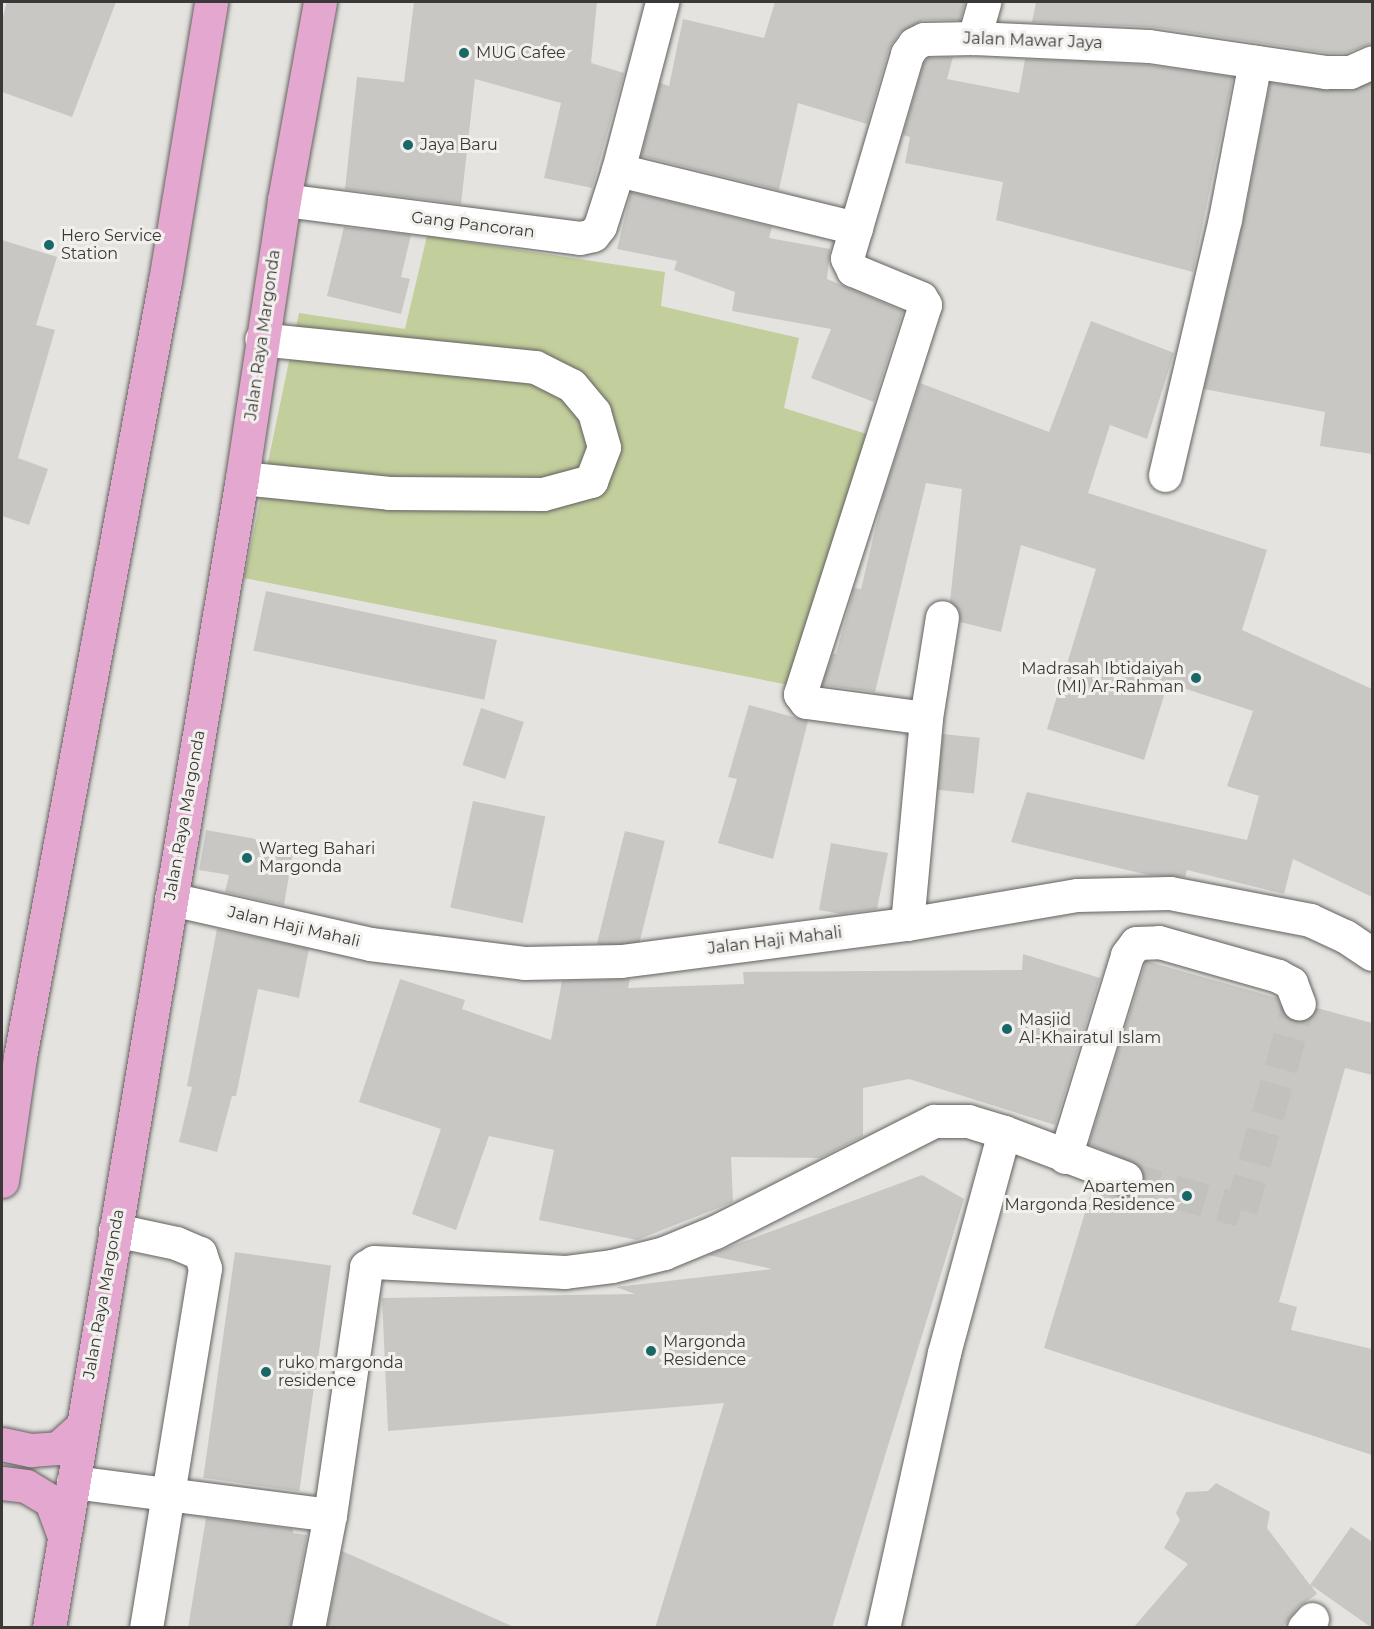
<!DOCTYPE html>
<style>
body{margin:0}
#map{position:relative;width:1374px;height:1629px;overflow:hidden;background:#e5e3e0;font-family:Montserrat,sans-serif}
div>[style]{position:absolute}
.green>*{inset:0;background:#c2ce9c}
.building>*{inset:0;background:#c9c7c4;transform-origin:0 0}
.minor-tunnel>*{height:33px;margin-top:-16.5px;transform-origin:0;background:repeating-linear-gradient(90deg,#c3c1be 0 33px,transparent 0 49px)}
.roads{filter:drop-shadow(0 0 2px #63615e) drop-shadow(0 0 2px #63615e)}
.minor>*{height:33px;margin:-16.5px;padding:0 16.5px;transform-origin:16.5px;border-radius:16.5px;background:#fff}
.major>*{height:33px;margin:-16.5px;padding:0 16.5px;transform-origin:16.5px;border-radius:16.5px;background:#e4a7cf}
.dots>*{width:16px;height:16px;translate:-50% -50%;box-sizing:border-box;border:3px solid #f2f0ed;border-radius:50%}
span{translate:-50% -50%;white-space:nowrap;text-align:center;line-height:1.15;-webkit-text-stroke:6px #f2f0ed;paint-order:stroke}
.street-label{font-size:16px;color:#3a3938}
.poi-label{font-size:16px;color:#3a3938}
.left{translate:0 -50%;text-align:left}
.right{translate:-100% -50%;text-align:right}
.frame{position:absolute;inset:0;border:3px solid #3a3938;pointer-events:none}
</style>
<div id="map">
<div class="green">
<div style="clip-path:polygon(427px 236px,665px 272px,661px 306px,799px 338px,784px 408px,873px 436px,794px 686px,244px 578px,299px 313px,405px 329px)"></div>
</div>
<div class="building">
<div style="clip-path:polygon(7px 2px,116px 2px,72px 117px,2px 92px,2px 20px)"></div>
<div style="clip-path:polygon(414px 2px,597px 2px,591px 63px,624px 73px,592px 188px,544px 178px,561px 103px,475px 79px,461px 204px,345px 189px,357px 77px,404px 82px)"></div>
<div style="clip-path:polygon(775px 2px,965px 2px,960px 20px,923px 20px,899px 33px,889px 49px,867px 124px,798px 103px,779px 190px,641px 156px,660px 83px,669px 86px,683px 19px,764px 38px)"></div>
<div style="clip-path:polygon(1036px 2px,1372px 2px,1372px 43px,1346px 53px,1327px 53px,1152px 27px,1032px 22px)"></div>
<div style="clip-path:polygon(953px 57px,947px 79px,1019px 93px,1025px 59px,1147px 65px,1233px 77px,1193px 272px,996px 220px,1003px 182px,905px 163px,910px 137px,903px 135px,924px 62px,929px 58px)"></div>
<div style="clip-path:polygon(1372px 82px,1372px 454px,1320px 446px,1325px 412px,1204px 389px,1243px 223px,1270px 83px,1350px 91px)"></div>
<div style="clip-path:polygon(631px 192px,772px 227px,769px 238px,830px 249px,827px 279px,903px 311px,874px 402px,811px 378px,831px 329px,732px 311px,735px 292px,674px 270px,677px 261px,617px 249px)"></div>
<div style="clip-path:polygon(344px 227px,411px 235px,401px 277px,410px 279px,401px 314px,327px 296px)"></div>
<div style="clip-path:polygon(2px 240px,57px 257px,36px 325px,55px 330px,18px 458px,48px 469px,29px 525px,2px 516px)"></div>
<div style="clip-path:polygon(1091px 321px,1174px 353px,1147px 439px,1110px 425px,1088px 493px,1267px 550px,1242px 630px,1372px 689px,1372px 897px,1293px 859px,1284px 894px,1187px 870px,1185px 877px,1148px 875px,1011px 842px,1027px 792px,1247px 840px,1259px 796px,1227px 786px,1253px 711px,1168px 683px,1144px 760px,1047px 729px,1096px 569px,1021px 545px,1001px 632px,960px 622px,959px 610px,950px 601px,962px 489px,926px 483px,875px 692px,822px 685px,833px 654px,836px 654px,854px 588px,861px 589px,883px 497px,920px 383px,1049px 432px)"></div>
<div style="left:266px;top:591px;width:236px;height:61px;rotate:12deg"></div>
<div style="clip-path:polygon(749px 705px,808px 721px,773px 859px,718px 843px,737px 779px,728px 777px)"></div>
<div style="left:481px;top:708px;width:45px;height:60px;rotate:18deg"></div>
<div style="left:943px;top:734px;width:37px;height:56px;rotate:6deg"></div>
<div style="left:473px;top:801px;width:74px;height:109px;rotate:12deg"></div>
<div style="clip-path:polygon(206px 830px,294px 846px,284px 905px,225px 892px,229px 875px,199px 870px)"></div>
<div style="left:625px;top:831px;width:41px;height:116px;rotate:14deg"></div>
<div style="clip-path:polygon(831px 843px,888px 853px,877px 909px,841px 914px,819px 910px)"></div>
<div style="clip-path:polygon(217px 929px,309px 949px,299px 998px,258px 989px,236px 1096px,232px 1096px,217px 1152px,179px 1142px,192px 1087px,187px 1086px)"></div>
<div style="clip-path:polygon(1023px 954px,1100px 978px,1055px 1125px,909px 1079px,863px 1088px,863px 1136px,820px 1158px,731px 1157px,733px 1202px,637px 1240px,539px 1220px,554px 1150px,489px 1136px,456px 1230px,412px 1214px,441px 1129px,359px 1102px,400px 979px,465px 1000px,462px 1009px,551px 1040px,562px 981px,630px 979px,628px 988px,744px 984px,743px 972px,1022px 970px)"></div>
<div style="clip-path:polygon(1146px 961px,1277px 998px,1287px 1018px,1295px 1022px,1306px 1021px,1317px 1008px,1372px 1023px,1372px 1075px,1345px 1068px,1279px 1302px,1297px 1307px,1291px 1330px,1372px 1349px,1372px 1455px,1044px 1348px,1093px 1186px,1128px 1197px,1144px 1184px,1140px 1166px,1089px 1144px)"></div>
<div style="clip-path:polygon(922px 1175px,964px 1199px,832px 1628px,655px 1628px,724px 1403px,388px 1431px,382px 1298px,635px 1294px,616px 1287px,772px 1269px,708px 1255px)"></div>
<div style="left:235px;top:1252px;width:97px;height:228px;rotate:8deg"></div>
<div style="clip-path:polygon(1216px 1483px,1270px 1512px,1267px 1528px,1310px 1585px,1351px 1527px,1372px 1542px,1372px 1628px,1311px 1585px,1317px 1594px,1298px 1607px,1282px 1628px,1133px 1628px,1188px 1564px,1164px 1548px,1180px 1520px,1176px 1513px,1186px 1492px,1208px 1491px)"></div>
<div style="clip-path:polygon(206px 1518px,293px 1529px,293px 1533px,307px 1535px,290px 1628px,188px 1628px)"></div>
<div style="clip-path:polygon(342px 1551px,516px 1628px,327px 1628px)"></div>
</div>
<div class="minor-tunnel">
<div style="left:1126px;top:1178px;width:119px;rotate:15.5deg"></div>
<div style="left:1241px;top:1210px;width:214px;rotate:-74.3deg"></div>
</div>
<div class="roads">
<div class="minor">
<div style="left:974px;top:38px;width:37px;rotate:-74deg"></div>
<div style="left:618px;top:170px;width:245px;rotate:13.7deg"></div>
<div style="left:284px;top:200px;width:298px;rotate:7.3deg"></div>
<div style="left:580px;top:238px;width:13px;rotate:-13deg"></div>
<div style="left:593px;top:235px;width:11px;rotate:-52deg"></div>
<div style="left:600px;top:226px;width:59px;rotate:-72.2deg"></div>
<div style="left:618px;top:170px;width:174px;rotate:-75.3deg"></div>
<div style="left:1165px;top:475px;width:263px;rotate:-76.8deg"></div>
<div style="left:1225px;top:219px;width:160px;rotate:-79.2deg"></div>
<div style="left:242px;top:478px;width:148px;rotate:5.8deg"></div>
<div style="left:389px;top:493px;width:154px;rotate:0.4deg"></div>
<div style="left:543px;top:494px;width:50px;rotate:-15.2deg"></div>
<div style="left:591px;top:481px;width:36px;rotate:-69deg"></div>
<div style="left:604px;top:447px;width:36px;rotate:-106deg"></div>
<div style="left:594px;top:412px;width:35px;rotate:-130deg"></div>
<div style="left:571px;top:385px;width:40px;rotate:-153.4deg"></div>
<div style="left:535px;top:367px;width:275px;rotate:-174.2deg"></div>
<div style="left:926px;top:718px;width:121px;rotate:-172.4deg"></div>
<div style="left:806px;top:702px;width:10px;rotate:-127deg"></div>
<div style="left:800px;top:694px;width:409px;rotate:-72.2deg"></div>
<div style="left:925px;top:305px;width:8px;rotate:-120deg"></div>
<div style="left:921px;top:298px;width:74px;rotate:-157.6deg"></div>
<div style="left:853px;top:270px;width:13px;rotate:-117deg"></div>
<div style="left:847px;top:258px;width:213px;rotate:-73.6deg"></div>
<div style="left:907px;top:54px;width:12px;rotate:-55deg"></div>
<div style="left:914px;top:44px;width:11px;rotate:-27deg"></div>
<div style="left:924px;top:39px;width:50px;rotate:-1.1deg"></div>
<div style="left:974px;top:38px;width:175px;rotate:2.6deg"></div>
<div style="left:1149px;top:46px;width:179px;rotate:8.4deg"></div>
<div style="left:1326px;top:72px;width:24px"></div>
<div style="left:1350px;top:72px;width:24px;rotate:-24deg"></div>
<div style="left:171px;top:899px;width:204px;rotate:12.7deg"></div>
<div style="left:370px;top:944px;width:155px;rotate:7deg"></div>
<div style="left:524px;top:963px;width:97px;rotate:-1.2deg"></div>
<div style="left:621px;top:961px;width:288px;rotate:-7.4deg"></div>
<div style="left:907px;top:924px;width:172px;rotate:-9.7deg"></div>
<div style="left:1077px;top:895px;width:93px;rotate:-1.2deg"></div>
<div style="left:1170px;top:893px;width:143px;rotate:10.9deg"></div>
<div style="left:1310px;top:920px;width:38px;rotate:25deg"></div>
<div style="left:1345px;top:936px;width:32px;rotate:34deg"></div>
<div style="left:907px;top:924px;width:207px;rotate:-84.7deg"></div>
<div style="left:926px;top:718px;width:102px;rotate:-81deg"></div>
<div style="left:1004px;top:1132px;width:130px;rotate:20.7deg"></div>
<div style="left:1065px;top:1157px;width:211px;rotate:-72.9deg"></div>
<div style="left:1127px;top:955px;width:15px;rotate:-53deg"></div>
<div style="left:1136px;top:943px;width:23px;rotate:-2deg"></div>
<div style="left:1159px;top:942px;width:124px;rotate:15.9deg"></div>
<div style="left:1278px;top:976px;width:15px;rotate:28deg"></div>
<div style="left:1291px;top:983px;width:22px;rotate:69deg"></div>
<div style="left:115px;top:1230px;width:62px;rotate:12deg"></div>
<div style="left:176px;top:1243px;width:26px;rotate:23deg"></div>
<div style="left:200px;top:1253px;width:16px;rotate:72deg"></div>
<div style="left:205px;top:1268px;width:365px;rotate:99.3deg"></div>
<div style="left:73px;top:1482px;width:259px;rotate:7.3deg"></div>
<div style="left:308px;top:1628px;width:115px;rotate:-79deg"></div>
<div style="left:330px;top:1515px;width:251px;rotate:-81.7deg"></div>
<div style="left:366px;top:1267px;width:9px;rotate:-32deg"></div>
<div style="left:374px;top:1262px;width:191px;rotate:3deg"></div>
<div style="left:565px;top:1272px;width:47px;rotate:-7.3deg"></div>
<div style="left:612px;top:1266px;width:54px;rotate:-14deg"></div>
<div style="left:664px;top:1253px;width:55px;rotate:-22.4deg"></div>
<div style="left:715px;top:1232px;width:246px;rotate:-26.9deg"></div>
<div style="left:934px;top:1121px;width:34px"></div>
<div style="left:968px;top:1121px;width:38px;rotate:17deg"></div>
<div style="left:1004px;top:1132px;width:229px;rotate:105.2deg"></div>
<div style="left:944px;top:1353px;width:282px;rotate:102.5deg"></div>
<div style="left:1304px;top:1628px;width:12px;rotate:-48deg"></div>
</div>
<div class="major">
<div style="left:2px;top:1181px;width:125px;rotate:-81.7deg"></div>
<div style="left:20px;top:1057px;width:789px;rotate:-79.42deg"></div>
<div style="left:165px;top:281px;width:283px;rotate:-80.6deg"></div>
<div style="left:2px;top:1444px;width:30px;rotate:12deg"></div>
<div style="left:31px;top:1450px;width:27px;rotate:-4deg"></div>
<div style="left:58px;top:1448px;width:30px;rotate:-42deg"></div>
<div style="left:2px;top:1483px;width:24px;rotate:7deg"></div>
<div style="left:26px;top:1486px;width:29px;rotate:31deg"></div>
<div style="left:51px;top:1501px;width:38px;rotate:70deg"></div>
<div style="left:49px;top:1628px;width:1166px;rotate:-80.47deg"></div>
<div style="left:242px;top:478px;width:281px;rotate:-81.4deg"></div>
<div style="left:284px;top:200px;width:201px;rotate:-79.7deg"></div>
</div>
</div>
<div class="dots">
<div style="left:464px;top:53px;background:#1a6768"></div>
<div style="left:408px;top:145px;background:#1a6768"></div>
<div style="left:49px;top:245px;background:#1a6768"></div>
<div style="left:1196px;top:678px;background:#1a6768"></div>
<div style="left:247px;top:858px;background:#1a6768"></div>
<div style="left:1007px;top:1029px;background:#1a6768"></div>
<div style="left:1187px;top:1196px;background:#1a6768"></div>
<div style="left:651px;top:1351px;background:#1a6768"></div>
<div style="left:266px;top:1372px;background:#1a6768"></div>
</div>
<div class="street-label">
<span style="left:1033px;top:41px;rotate:2deg">Jalan Mawar Jaya</span>
<span style="left:473px;top:225px;rotate:7deg">Gang Pancoran</span>
<span style="left:263px;top:335px;rotate:-82deg">Jalan Raya Margonda</span>
<span style="left:185px;top:815px;rotate:-80deg">Jalan Raya Margonda</span>
<span style="left:294px;top:927px;rotate:13deg">Jalan Haji Mahali</span>
<span style="left:775px;top:941px;rotate:-7deg">Jalan Haji Mahali</span>
<span style="left:104px;top:1294px;rotate:-80deg">Jalan Raya Margonda</span>
</div>
<div class="poi-label">
<span class="left" style="left:476px;top:53px">MUG Cafee</span>
<span class="left" style="left:420px;top:145px">Jaya Baru</span>
<span class="left" style="left:61px;top:245px">Hero Service<br>Station</span>
<span class="right" style="left:1184px;top:678px">Madrasah Ibtidaiyah<br>(MI) Ar-Rahman</span>
<span class="left" style="left:259px;top:858px">Warteg Bahari<br>Margonda</span>
<span class="left" style="left:1019px;top:1029px">Masjid<br>Al-Khairatul Islam</span>
<span class="right" style="left:1175px;top:1196px">Apartemen<br>Margonda Residence</span>
<span class="left" style="left:663px;top:1351px">Margonda<br>Residence</span>
<span class="left" style="left:278px;top:1372px">ruko margonda<br>residence</span>
</div>
<div class="frame"></div>
</div>
